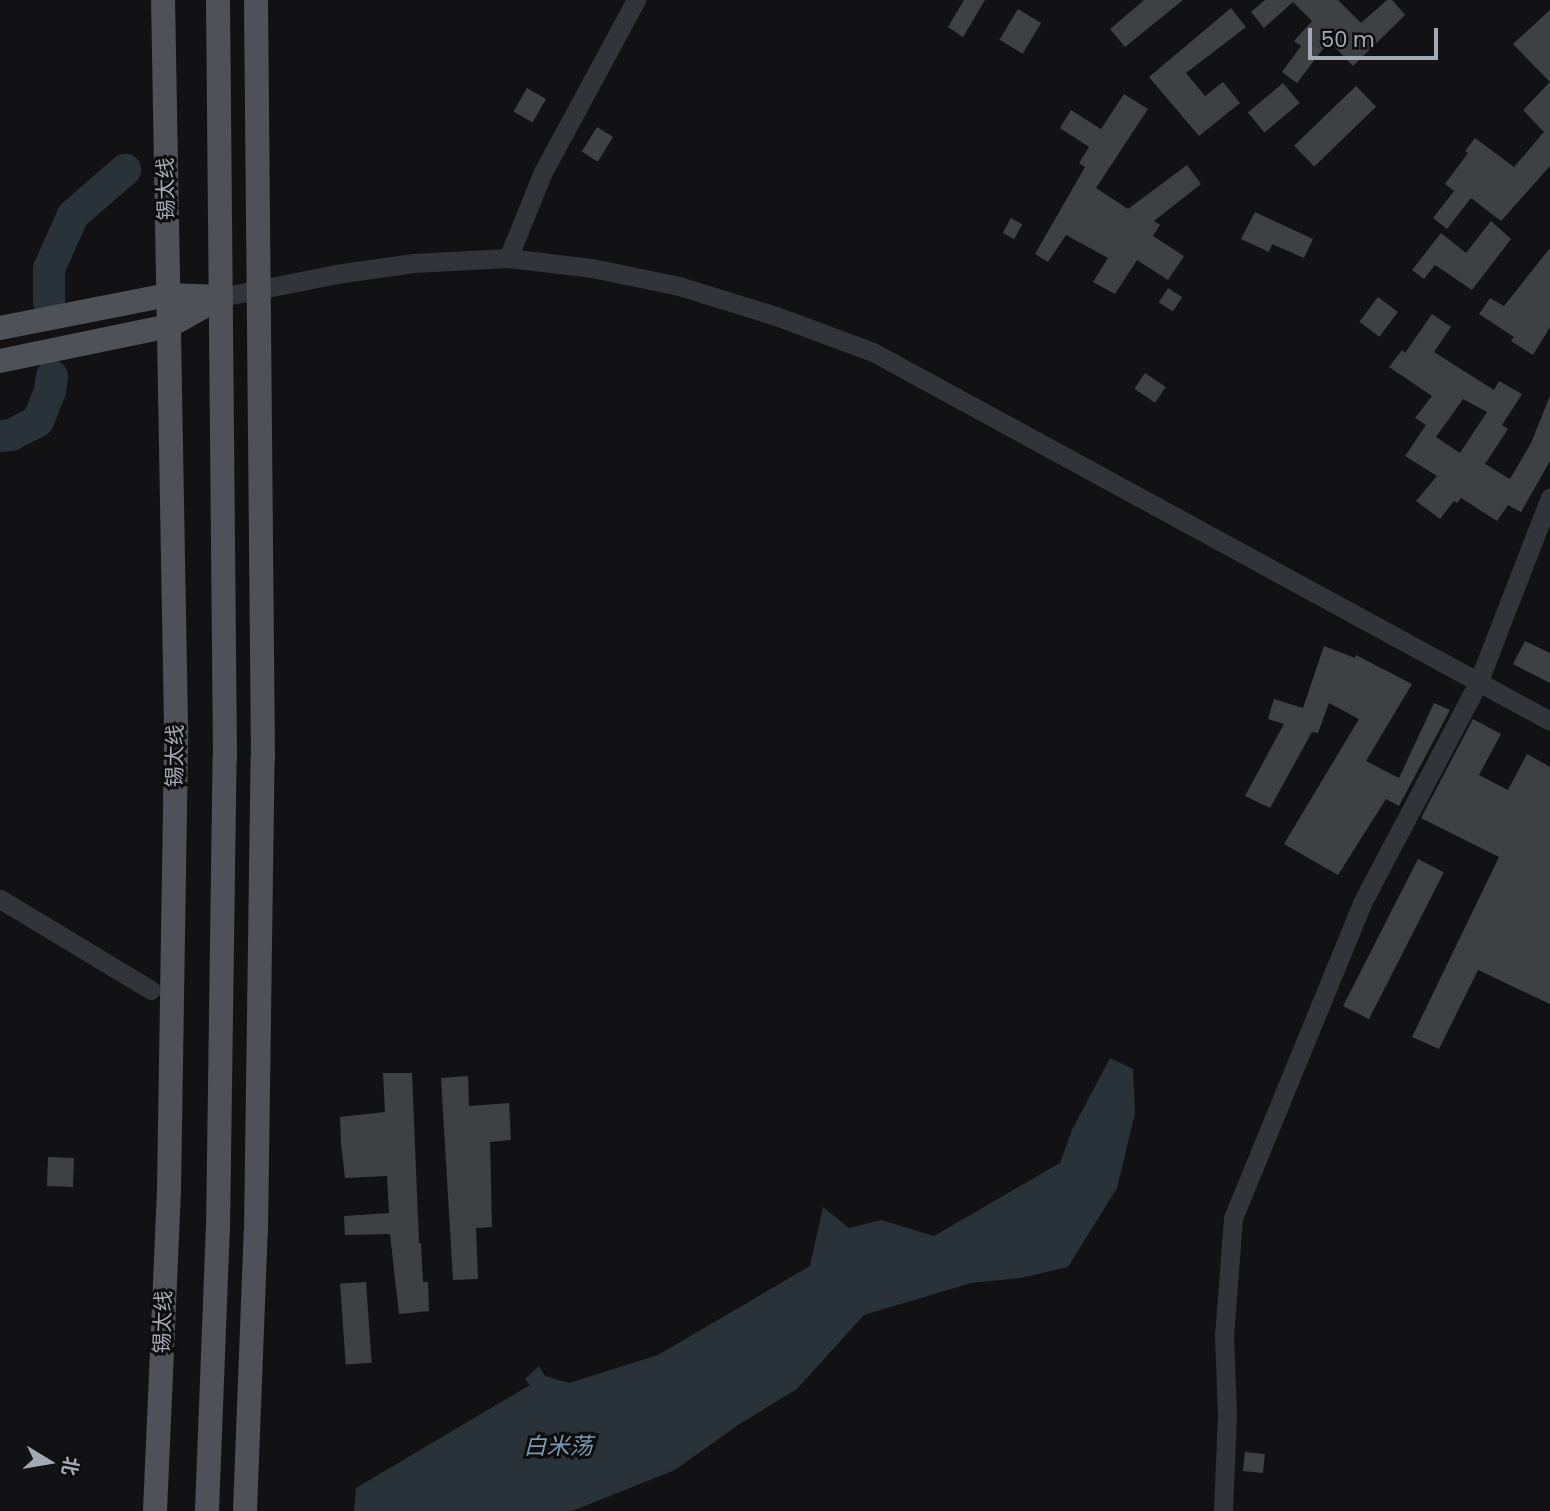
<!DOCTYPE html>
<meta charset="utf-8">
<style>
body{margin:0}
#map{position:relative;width:1550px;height:1511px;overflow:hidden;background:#121214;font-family:Poppins,"Noto Sans SC",sans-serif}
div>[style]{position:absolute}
.water>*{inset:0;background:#283238}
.river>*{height:32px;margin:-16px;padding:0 16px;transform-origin:16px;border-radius:16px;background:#283238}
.building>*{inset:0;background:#3e4044;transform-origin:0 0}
.minor>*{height:19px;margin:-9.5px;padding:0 9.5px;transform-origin:9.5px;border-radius:9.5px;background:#333439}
.major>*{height:24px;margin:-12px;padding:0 12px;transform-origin:12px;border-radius:12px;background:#4f5158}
span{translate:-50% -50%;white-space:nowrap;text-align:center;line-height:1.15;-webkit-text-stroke:6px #0d0d0e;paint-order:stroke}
.street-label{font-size:21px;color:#a3aab5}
.water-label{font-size:23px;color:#789bb2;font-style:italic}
.north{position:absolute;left:14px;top:1427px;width:70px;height:70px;-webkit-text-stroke:5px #0d0d0e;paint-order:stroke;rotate:101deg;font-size:19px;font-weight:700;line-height:28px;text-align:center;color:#a3aab5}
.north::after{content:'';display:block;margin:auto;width:24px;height:32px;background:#a3aab5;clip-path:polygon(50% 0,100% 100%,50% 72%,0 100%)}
.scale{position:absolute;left:1308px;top:28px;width:130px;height:32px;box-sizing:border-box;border:4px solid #a3aab5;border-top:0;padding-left:9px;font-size:21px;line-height:24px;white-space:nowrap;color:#a3aab5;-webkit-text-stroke:5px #0d0d0e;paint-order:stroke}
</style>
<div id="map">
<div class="water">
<div style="clip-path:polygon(1110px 1058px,1133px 1069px,1135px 1113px,1117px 1188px,1068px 1267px,1021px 1278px,971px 1283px,864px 1315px,797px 1389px,738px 1425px,675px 1470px,572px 1511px,354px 1511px,356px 1488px,530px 1385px,525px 1379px,539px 1366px,545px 1376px,569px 1383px,658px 1355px,810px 1266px,823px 1207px,849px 1228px,881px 1220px,934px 1236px,1060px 1163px,1072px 1130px)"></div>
</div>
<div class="river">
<div style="left:49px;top:302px;width:33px;rotate:-90deg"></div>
<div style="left:49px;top:269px;width:59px;rotate:-66deg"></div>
<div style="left:73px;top:215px;width:69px;rotate:-40.9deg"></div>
<div style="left:0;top:436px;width:11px;rotate:-5deg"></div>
<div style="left:11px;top:435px;width:30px;rotate:-27deg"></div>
<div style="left:38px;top:421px;width:32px;rotate:-68deg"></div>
<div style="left:50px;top:391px;width:15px;rotate:-82deg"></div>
</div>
<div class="building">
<div style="clip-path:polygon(964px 0,985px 0,963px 37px,948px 27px)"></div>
<div style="clip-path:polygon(1144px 0,1183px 0,1125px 47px,1110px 29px)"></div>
<div style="clip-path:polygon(1265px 0,1338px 0,1361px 23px,1387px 0,1392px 0,1405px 15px,1353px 66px,1329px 41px,1297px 83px,1282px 72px,1301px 46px,1294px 41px,1312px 21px,1293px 2px,1264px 28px,1251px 12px)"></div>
<div style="clip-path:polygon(1231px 8px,1246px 27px,1186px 73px,1205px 96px,1223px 82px,1240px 103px,1199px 136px,1149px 77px)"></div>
<div style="left:1018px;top:9px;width:27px;height:36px;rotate:31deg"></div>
<div style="clip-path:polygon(1550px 10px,1550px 166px,1501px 221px,1471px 198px,1447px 229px,1433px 218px,1454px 191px,1445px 184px,1468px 153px,1465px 151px,1475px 138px,1514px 167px,1544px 132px,1523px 110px,1550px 82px,1513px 44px)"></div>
<div style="left:1283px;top:83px;width:26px;height:46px;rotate:50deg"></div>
<div style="left:1356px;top:86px;width:29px;height:86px;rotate:46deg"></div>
<div style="left:527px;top:88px;width:22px;height:27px;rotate:30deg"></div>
<div style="clip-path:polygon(1124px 94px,1148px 109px,1096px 188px,1128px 209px,1187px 165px,1201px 184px,1154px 221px,1160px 225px,1153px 236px,1184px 256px,1168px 280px,1137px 260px,1115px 294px,1093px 282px,1108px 258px,1066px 235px,1048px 262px,1035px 254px,1085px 167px,1079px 163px,1089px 147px,1060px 128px,1071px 110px,1101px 129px)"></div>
<div style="left:597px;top:127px;width:19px;height:29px;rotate:32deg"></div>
<div style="clip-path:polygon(1255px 212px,1313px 239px,1304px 258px,1272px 244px,1269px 252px,1241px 239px)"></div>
<div style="left:1011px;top:218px;width:13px;height:17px;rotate:29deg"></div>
<div style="clip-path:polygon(1491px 221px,1511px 239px,1472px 290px,1435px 265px,1424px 279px,1412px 270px,1441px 233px,1466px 253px)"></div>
<div style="clip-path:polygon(1550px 248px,1550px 327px,1533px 355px,1511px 341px,1514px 337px,1479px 314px,1490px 298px,1504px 306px)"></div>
<div style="left:1168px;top:288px;width:17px;height:17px;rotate:33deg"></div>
<div style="left:1378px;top:297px;width:25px;height:31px;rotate:37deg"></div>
<div style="clip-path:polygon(evenodd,1432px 314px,1451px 327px,1434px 352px,1494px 390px,1499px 381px,1522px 394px,1502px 425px,1508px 429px,1485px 464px,1510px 479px,1531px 443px,1550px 396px,1550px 461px,1521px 512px,1508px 505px,1497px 521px,1461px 498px,1457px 503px,1454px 501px,1440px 519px,1416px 501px,1437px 476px,1405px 456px,1426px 425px,1415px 418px,1432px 396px,1389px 367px,1402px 350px,1405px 353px,1432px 314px,1463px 399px,1487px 412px,1460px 453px,1436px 437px,1463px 399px)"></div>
<div style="left:1145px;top:373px;width:25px;height:19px;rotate:34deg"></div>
<div style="clip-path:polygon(1525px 641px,1550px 653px,1550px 683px,1513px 664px)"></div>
<div style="clip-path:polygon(1324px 646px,1355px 658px,1356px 655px,1412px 684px,1366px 761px,1399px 778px,1434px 703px,1450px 710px,1399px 806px,1386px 799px,1338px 875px,1284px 844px,1359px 719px,1329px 703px,1318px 733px,1312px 732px,1270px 808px,1245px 796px,1284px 724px,1268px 719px,1274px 699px,1303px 708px)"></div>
<div style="clip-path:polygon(1473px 719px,1501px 734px,1479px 775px,1508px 790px,1527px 754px,1550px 767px,1550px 1004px,1478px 970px,1439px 1049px,1412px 1037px,1499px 857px,1421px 818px)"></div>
<div style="left:1418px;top:859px;width:29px;height:165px;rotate:27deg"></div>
<div style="clip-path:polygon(383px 1073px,412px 1073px,419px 1243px,421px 1243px,423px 1282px,428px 1282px,429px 1311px,399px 1314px,390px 1234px,345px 1235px,344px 1216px,389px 1213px,387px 1176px,345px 1178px,341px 1143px,340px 1117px,385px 1112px)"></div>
<div style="clip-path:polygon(468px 1076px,469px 1106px,509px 1103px,511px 1140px,490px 1142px,492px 1227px,476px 1228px,478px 1279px,453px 1280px,441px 1078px)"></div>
<div style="left:48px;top:1157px;width:26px;height:29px;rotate:2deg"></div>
<div style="left:366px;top:1282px;width:81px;height:26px;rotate:86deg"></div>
<div style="left:1245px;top:1452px;width:20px;height:19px;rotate:6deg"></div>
</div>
<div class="minor">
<div style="left:508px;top:258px;width:93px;rotate:-67.9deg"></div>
<div style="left:543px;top:172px;width:196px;rotate:-61.6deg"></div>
<div style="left:221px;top:297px;width:117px;rotate:-11.3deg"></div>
<div style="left:336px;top:274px;width:78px;rotate:-8.1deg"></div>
<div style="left:413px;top:263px;width:95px;rotate:-3deg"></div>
<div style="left:508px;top:258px;width:85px;rotate:6.8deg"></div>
<div style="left:592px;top:268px;width:89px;rotate:11.7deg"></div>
<div style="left:679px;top:286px;width:102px;rotate:17.2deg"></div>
<div style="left:776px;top:316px;width:103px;rotate:20.4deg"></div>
<div style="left:873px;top:352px;width:771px;rotate:28.59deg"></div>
<div style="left:0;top:899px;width:176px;rotate:31.1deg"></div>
<div style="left:1223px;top:1511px;width:95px;rotate:-87.6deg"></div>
<div style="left:1227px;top:1416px;width:80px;rotate:-92.1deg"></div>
<div style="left:1224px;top:1336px;width:118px;rotate:-85.6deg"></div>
<div style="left:1233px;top:1218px;width:340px;rotate:-67.7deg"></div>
<div style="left:1362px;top:903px;width:249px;rotate:-62.2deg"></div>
<div style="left:1478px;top:683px;width:199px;rotate:-68.8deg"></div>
</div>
<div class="major">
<div style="left:0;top:328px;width:171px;rotate:-11.1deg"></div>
<div style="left:168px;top:295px;width:53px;rotate:2.2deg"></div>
<div style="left:221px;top:297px;width:60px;rotate:150.9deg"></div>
<div style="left:169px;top:326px;width:173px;rotate:168.3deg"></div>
<div style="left:155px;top:1511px;width:321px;rotate:-87.5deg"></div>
<div style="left:169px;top:1190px;width:463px;rotate:-89.1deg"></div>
<div style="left:176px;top:727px;width:727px;rotate:-91.02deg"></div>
<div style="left:207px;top:1511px;width:281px;rotate:-87.8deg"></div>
<div style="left:218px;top:1230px;width:472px;rotate:-89.2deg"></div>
<div style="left:225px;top:758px;width:758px;rotate:-90.53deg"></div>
<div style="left:245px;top:1511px;width:280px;rotate:-87.8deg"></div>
<div style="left:256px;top:1231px;width:473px;rotate:-89.2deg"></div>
<div style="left:263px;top:758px;width:758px;rotate:-90.53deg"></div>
</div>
<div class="street-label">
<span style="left:166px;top:189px;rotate:-91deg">锡太线</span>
<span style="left:175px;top:756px;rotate:-89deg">锡太线</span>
<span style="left:163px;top:1322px;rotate:-88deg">锡太线</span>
</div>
<div class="water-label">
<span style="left:558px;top:1446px">白米荡</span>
</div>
<div class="north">北</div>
<div class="scale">50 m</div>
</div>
